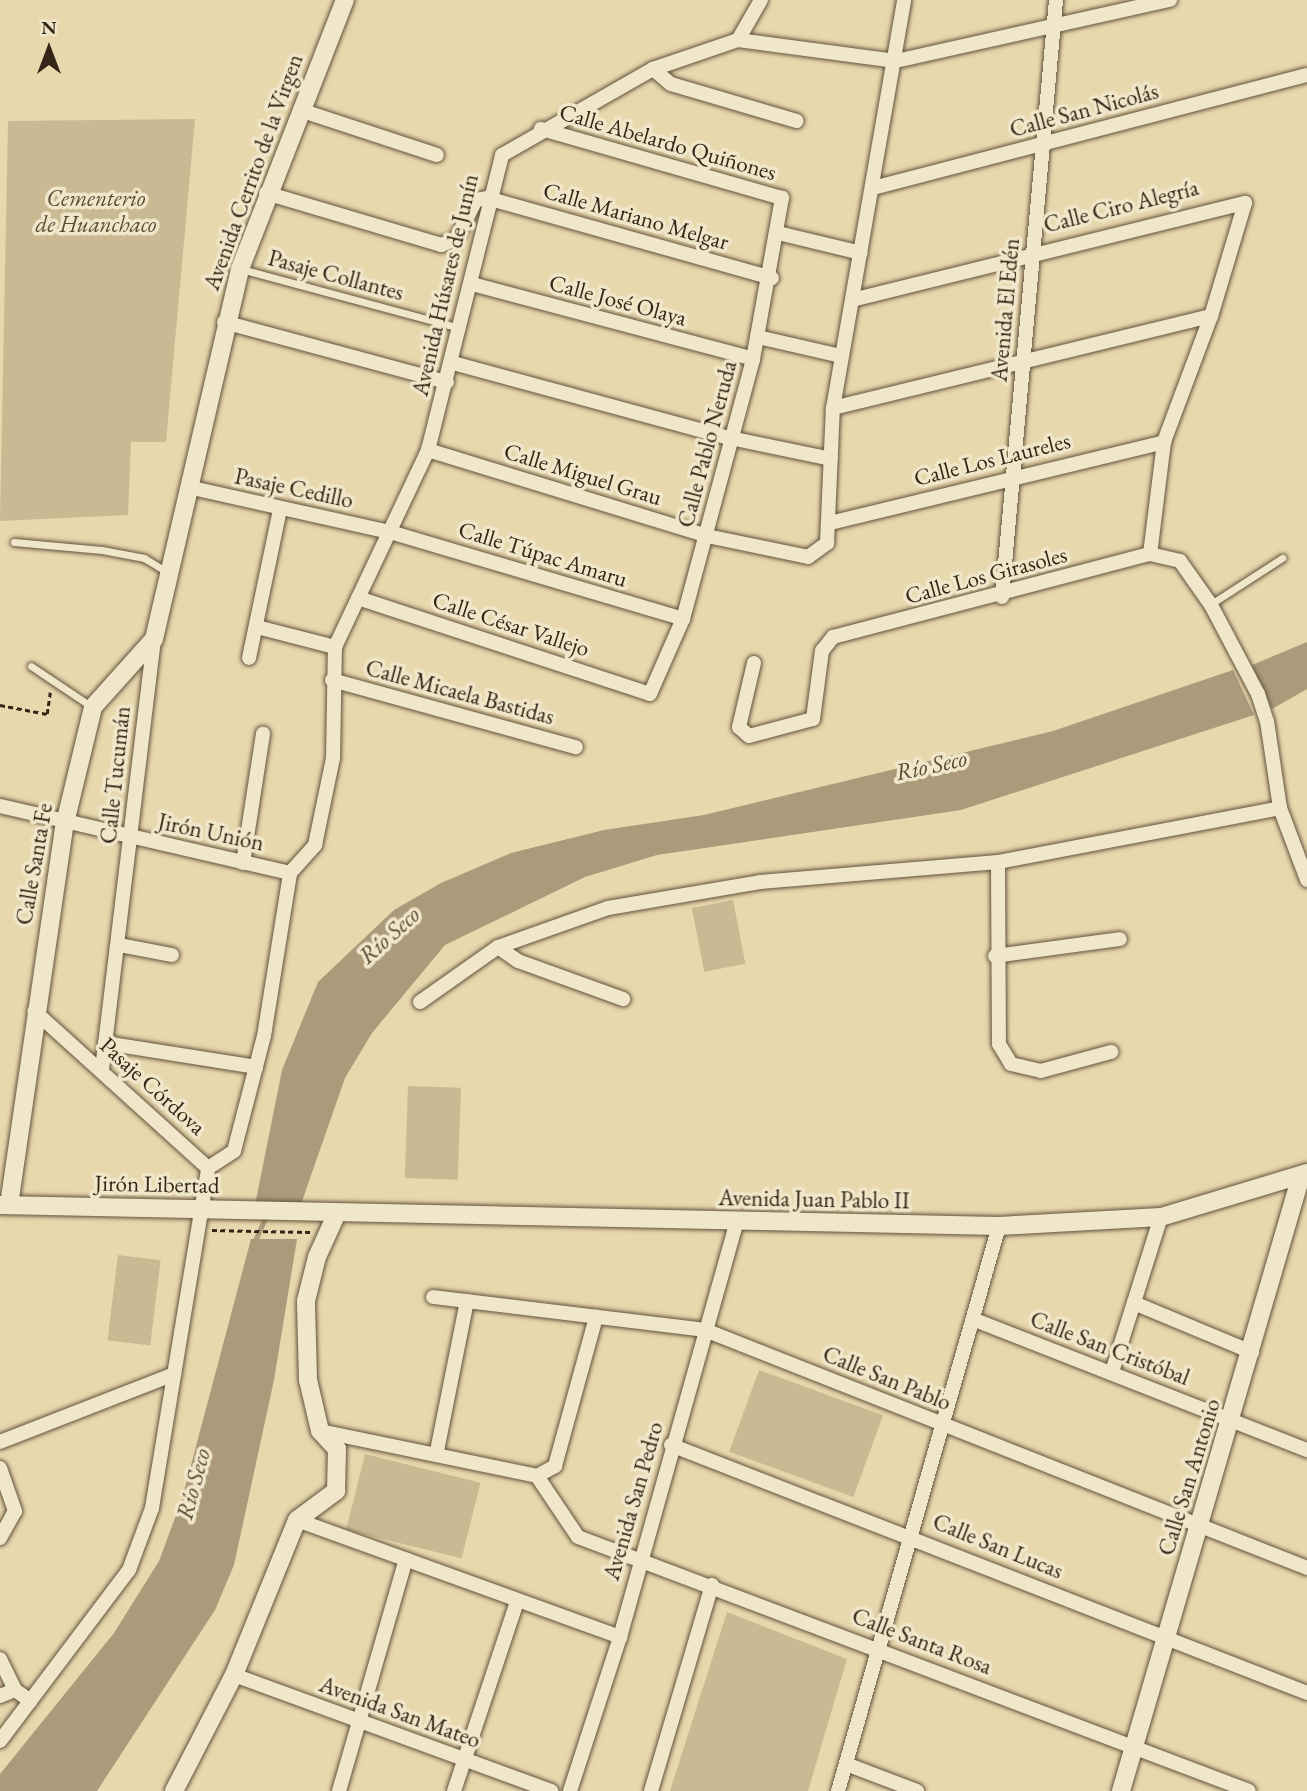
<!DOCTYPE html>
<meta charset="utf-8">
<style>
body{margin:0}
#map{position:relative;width:1307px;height:1791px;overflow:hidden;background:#e8d8ae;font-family:"EB Garamond",serif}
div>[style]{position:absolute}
.green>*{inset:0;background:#caba94;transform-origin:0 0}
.water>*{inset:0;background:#ab9b7a}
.stream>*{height:4.5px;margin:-2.25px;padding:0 2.25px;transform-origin:2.25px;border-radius:2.25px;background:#ab9b7a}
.path>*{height:2.5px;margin-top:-1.25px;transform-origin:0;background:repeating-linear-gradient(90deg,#352516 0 5px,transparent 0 8.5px)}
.roads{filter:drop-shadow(0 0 2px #62523c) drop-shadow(0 0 2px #62523c)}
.service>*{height:7px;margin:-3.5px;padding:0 3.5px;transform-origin:3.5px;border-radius:3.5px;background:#f0e6ca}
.minor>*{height:14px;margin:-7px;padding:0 7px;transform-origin:7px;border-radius:7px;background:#f0e6ca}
.tertiary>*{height:18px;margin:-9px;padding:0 9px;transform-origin:9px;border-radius:9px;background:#f0e6ca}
span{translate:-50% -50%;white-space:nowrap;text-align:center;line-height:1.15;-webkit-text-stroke:7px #f0e6ca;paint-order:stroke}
.street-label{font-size:23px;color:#352516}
.park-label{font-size:23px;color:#5a4a36;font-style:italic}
.water-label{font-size:24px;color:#584834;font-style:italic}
.north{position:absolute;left:14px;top:14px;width:70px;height:70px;-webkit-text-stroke:5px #f0e6ca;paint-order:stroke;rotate:0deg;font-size:19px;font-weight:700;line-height:28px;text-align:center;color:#352516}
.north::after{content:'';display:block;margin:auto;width:24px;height:32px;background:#352516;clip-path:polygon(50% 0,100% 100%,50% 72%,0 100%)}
</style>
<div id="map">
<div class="green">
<div style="clip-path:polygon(195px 119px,166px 442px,131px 442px,128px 515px,0 521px,8px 121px)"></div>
<div style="left:733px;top:900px;width:65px;height:42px;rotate:79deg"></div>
<div style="left:408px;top:1086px;width:53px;height:92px;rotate:2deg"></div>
<div style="left:118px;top:1255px;width:43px;height:86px;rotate:7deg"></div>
<div style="left:759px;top:1370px;width:132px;height:87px;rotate:20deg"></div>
<div style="left:365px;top:1454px;width:119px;height:78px;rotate:14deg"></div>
<div style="clip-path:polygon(727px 1612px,847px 1659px,808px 1791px,670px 1791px)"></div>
</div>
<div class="water">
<div style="clip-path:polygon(1307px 642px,1307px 689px,1272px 709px,1252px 665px)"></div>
<div style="clip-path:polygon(1233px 670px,1254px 715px,961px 810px,657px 855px,585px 877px,445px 945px,372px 1033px,345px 1078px,300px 1207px,255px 1205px,282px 1070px,318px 982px,394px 910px,441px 883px,511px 853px,604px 830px,704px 815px,1053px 731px)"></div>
<div style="clip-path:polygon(251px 1239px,297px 1239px,274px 1380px,234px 1565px,215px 1610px,97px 1791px,0 1791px,0 1774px,114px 1633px,159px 1561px,182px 1499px)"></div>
</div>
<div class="stream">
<div style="left:254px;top:1243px;width:30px;rotate:-66deg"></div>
</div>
<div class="path">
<div style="left:0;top:705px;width:48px;rotate:10.8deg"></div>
<div style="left:47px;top:714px;width:22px;rotate:-82deg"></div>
<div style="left:212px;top:1230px;width:99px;rotate:1.2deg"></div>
</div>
<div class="roads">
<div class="service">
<div style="left:241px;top:269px;width:226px;rotate:15.1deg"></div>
<div style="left:14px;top:542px;width:88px;rotate:5.2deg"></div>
<div style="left:102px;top:550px;width:43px;rotate:10.8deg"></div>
<div style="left:144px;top:558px;width:27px;rotate:31deg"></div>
<div style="left:1211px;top:604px;width:85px;rotate:-32.9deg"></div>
<div style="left:31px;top:666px;width:73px;rotate:33.9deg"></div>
</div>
<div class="minor">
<div style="left:738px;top:40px;width:46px;rotate:-60.1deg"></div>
<div style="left:653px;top:69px;width:23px;rotate:40deg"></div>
<div style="left:671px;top:84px;width:131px;rotate:16.4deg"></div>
<div style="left:300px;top:110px;width:144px;rotate:18.2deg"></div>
<div style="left:873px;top:188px;width:448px;rotate:-14.6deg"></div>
<div style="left:266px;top:193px;width:183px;rotate:16.5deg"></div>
<div style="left:441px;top:245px;width:16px;rotate:-22deg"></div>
<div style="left:456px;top:239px;width:44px;rotate:-62.9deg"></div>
<div style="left:476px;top:200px;width:11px;rotate:-10deg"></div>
<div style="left:487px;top:198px;width:296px;rotate:15.7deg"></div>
<div style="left:778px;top:233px;width:85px;rotate:13.5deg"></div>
<div style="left:472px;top:284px;width:291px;rotate:14.9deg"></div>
<div style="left:852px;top:300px;width:405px;rotate:-13.9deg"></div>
<div style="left:1245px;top:203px;width:118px;rotate:106.7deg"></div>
<div style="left:1211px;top:316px;width:134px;rotate:110.5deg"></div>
<div style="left:1164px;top:442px;width:113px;rotate:97.1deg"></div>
<div style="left:224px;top:322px;width:231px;rotate:15.1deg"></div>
<div style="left:758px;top:337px;width:85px;rotate:12.9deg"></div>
<div style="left:453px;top:363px;width:287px;rotate:15.2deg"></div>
<div style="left:730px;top:438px;width:103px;rotate:11.7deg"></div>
<div style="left:833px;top:408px;width:389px;rotate:-13.7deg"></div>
<div style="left:428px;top:450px;width:292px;rotate:17.1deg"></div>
<div style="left:707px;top:536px;width:103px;rotate:11.7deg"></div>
<div style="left:808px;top:557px;width:24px;rotate:-36deg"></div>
<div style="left:827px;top:543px;width:135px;rotate:-87.5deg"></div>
<div style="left:833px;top:408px;width:414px;rotate:-80.1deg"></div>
<div style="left:188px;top:487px;width:207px;rotate:12.6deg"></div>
<div style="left:390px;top:532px;width:306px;rotate:16.5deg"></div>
<div style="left:830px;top:523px;width:344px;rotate:-13.6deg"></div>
<div style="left:1002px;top:597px;width:599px;rotate:-84.83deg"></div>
<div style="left:358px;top:598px;width:307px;rotate:18.2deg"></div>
<div style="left:650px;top:694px;width:82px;rotate:-66.3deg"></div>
<div style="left:683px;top:619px;width:269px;rotate:-74.9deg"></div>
<div style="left:753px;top:359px;width:164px;rotate:-79.8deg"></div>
<div style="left:782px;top:198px;width:251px;rotate:-164deg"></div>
<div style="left:257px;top:627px;width:81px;rotate:14.4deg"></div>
<div style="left:249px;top:658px;width:151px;rotate:-78.2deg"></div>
<div style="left:754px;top:663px;width:66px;rotate:103.2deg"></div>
<div style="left:739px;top:727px;width:13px;rotate:42deg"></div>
<div style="left:749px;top:736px;width:66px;rotate:-14.9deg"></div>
<div style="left:813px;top:719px;width:69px;rotate:-82.5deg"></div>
<div style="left:822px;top:651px;width:18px;rotate:-52deg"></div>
<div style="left:833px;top:637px;width:328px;rotate:-14.7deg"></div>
<div style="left:1150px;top:554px;width:31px;rotate:13deg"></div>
<div style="left:1180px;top:561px;width:54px;rotate:54.8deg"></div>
<div style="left:1211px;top:605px;width:101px;rotate:62.2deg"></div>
<div style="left:1258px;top:694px;width:28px;rotate:72deg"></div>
<div style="left:1267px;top:721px;width:88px;rotate:81.5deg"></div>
<div style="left:1280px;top:808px;width:77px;rotate:69.4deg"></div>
<div style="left:332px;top:680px;width:253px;rotate:15.4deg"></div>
<div style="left:0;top:806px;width:298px;rotate:13deg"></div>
<div style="left:998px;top:862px;width:182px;rotate:89.7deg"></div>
<div style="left:999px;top:1044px;width:23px;rotate:59deg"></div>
<div style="left:1011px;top:1064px;width:31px;rotate:13deg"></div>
<div style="left:1041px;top:1071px;width:73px;rotate:-15.2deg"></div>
<div style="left:243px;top:863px;width:131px;rotate:-81.2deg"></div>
<div style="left:119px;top:945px;width:54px;rotate:10.7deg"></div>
<div style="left:498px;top:947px;width:24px;rotate:35deg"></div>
<div style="left:518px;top:961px;width:112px;rotate:19.9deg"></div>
<div style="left:995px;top:956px;width:126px;rotate:-7.7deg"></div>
<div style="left:420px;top:1002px;width:95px;rotate:-35.2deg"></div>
<div style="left:498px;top:947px;width:117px;rotate:-19.5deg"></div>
<div style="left:608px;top:908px;width:154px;rotate:-9.7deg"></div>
<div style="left:760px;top:882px;width:239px;rotate:-4.8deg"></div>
<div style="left:998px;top:862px;width:287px;rotate:-10.8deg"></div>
<div style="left:105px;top:1043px;width:153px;rotate:9deg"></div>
<div style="left:102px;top:1069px;width:433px;rotate:-83.1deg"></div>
<div style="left:208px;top:1168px;width:31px;rotate:-33deg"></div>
<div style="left:234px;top:1151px;width:119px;rotate:-75.4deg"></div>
<div style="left:264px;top:1036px;width:165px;rotate:-80.9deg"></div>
<div style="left:290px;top:873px;width:38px;rotate:-48deg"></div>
<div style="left:315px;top:845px;width:89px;rotate:-78.3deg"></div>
<div style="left:333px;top:758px;width:111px;rotate:-89deg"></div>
<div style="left:335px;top:647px;width:218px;rotate:-64.7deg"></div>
<div style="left:428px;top:450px;width:304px;rotate:-75.9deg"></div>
<div style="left:502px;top:155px;width:174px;rotate:-29.7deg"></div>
<div style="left:653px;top:69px;width:90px;rotate:-18.8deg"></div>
<div style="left:738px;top:40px;width:159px;rotate:7.6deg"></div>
<div style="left:896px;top:61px;width:281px;rotate:-12.6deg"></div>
<div style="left:433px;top:1297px;width:274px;rotate:6.9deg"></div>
<div style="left:705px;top:1330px;width:647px;rotate:21.57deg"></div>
<div style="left:1134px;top:1303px;width:128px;rotate:22.6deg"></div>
<div style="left:975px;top:1320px;width:357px;rotate:21.4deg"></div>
<div style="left:1112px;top:1372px;width:163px;rotate:-72.5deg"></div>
<div style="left:320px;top:1431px;width:222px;rotate:11.7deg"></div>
<div style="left:537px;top:1476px;width:73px;rotate:56.1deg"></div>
<div style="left:578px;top:1537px;width:717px;rotate:20.73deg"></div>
<div style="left:0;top:1442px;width:187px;rotate:-21.3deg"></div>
<div style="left:671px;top:1445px;width:683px;rotate:21.3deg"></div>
<div style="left:437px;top:1451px;width:153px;rotate:-78.7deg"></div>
<div style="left:0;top:1468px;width:46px;rotate:70.8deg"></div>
<div style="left:15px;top:1511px;width:31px;rotate:119deg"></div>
<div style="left:537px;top:1476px;width:21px;rotate:-29deg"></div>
<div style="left:555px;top:1466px;width:155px;rotate:-74.6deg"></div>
<div style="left:297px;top:1520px;width:344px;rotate:19.9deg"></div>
<div style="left:0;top:1659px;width:34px;rotate:64deg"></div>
<div style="left:15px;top:1690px;width:19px;rotate:35deg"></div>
<div style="left:234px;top:1675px;width:338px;rotate:20.1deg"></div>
<div style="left:0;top:1696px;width:16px;rotate:-22deg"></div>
<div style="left:0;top:1741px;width:214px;rotate:-53deg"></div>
<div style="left:129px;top:1570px;width:66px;rotate:-69.6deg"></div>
<div style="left:152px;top:1508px;width:345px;rotate:-80.6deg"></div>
<div style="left:208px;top:1168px;width:234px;rotate:-137.9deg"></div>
<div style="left:846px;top:1764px;width:76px;rotate:20.8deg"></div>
<div style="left:339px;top:1791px;width:241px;rotate:-73.9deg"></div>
<div style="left:454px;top:1791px;width:199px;rotate:-71.6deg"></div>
<div style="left:570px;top:1791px;width:162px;rotate:-72deg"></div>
<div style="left:620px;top:1637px;width:431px;rotate:-74.3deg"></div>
<div style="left:651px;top:1791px;width:215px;rotate:-73.5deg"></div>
<div style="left:838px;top:1791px;width:587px;rotate:-74.09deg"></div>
</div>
<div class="tertiary">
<div style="left:0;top:1205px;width:999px;rotate:1.2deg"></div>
<div style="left:999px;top:1226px;width:162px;rotate:-3.2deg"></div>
<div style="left:1161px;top:1217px;width:152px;rotate:-16.8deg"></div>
<div style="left:9px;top:1205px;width:386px;rotate:-81.7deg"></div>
<div style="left:65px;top:823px;width:119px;rotate:-76.4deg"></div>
<div style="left:93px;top:707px;width:91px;rotate:-48.1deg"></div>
<div style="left:154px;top:639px;width:380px;rotate:-76.9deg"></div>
<div style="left:240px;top:269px;width:289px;rotate:-68.7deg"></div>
<div style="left:174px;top:1791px;width:131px;rotate:-62.7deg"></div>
<div style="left:234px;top:1675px;width:167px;rotate:-67.9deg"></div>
<div style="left:297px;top:1520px;width:49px;rotate:-36.6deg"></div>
<div style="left:336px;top:1491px;width:42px;rotate:-88.6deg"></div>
<div style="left:337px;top:1449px;width:25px;rotate:-133deg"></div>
<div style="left:320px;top:1431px;width:52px;rotate:-103.2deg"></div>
<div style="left:308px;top:1380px;width:79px;rotate:-91.5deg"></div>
<div style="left:306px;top:1301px;width:45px;rotate:-76deg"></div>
<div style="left:317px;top:1257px;width:48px;rotate:-65.6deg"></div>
<div style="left:1121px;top:1791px;width:641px;rotate:-73.69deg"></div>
</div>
</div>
<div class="street-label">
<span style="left:1084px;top:110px;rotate:-15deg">Calle San Nicolás</span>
<span style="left:668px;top:142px;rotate:16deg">Calle Abelardo Quiñones</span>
<span style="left:253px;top:172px;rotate:-70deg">Avenida Cerrito de la Virgen</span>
<span style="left:1121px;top:206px;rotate:-14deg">Calle Ciro Alegría</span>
<span style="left:636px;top:216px;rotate:16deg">Calle Mariano Melgar</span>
<span style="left:336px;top:275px;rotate:15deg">Pasaje Collantes</span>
<span style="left:445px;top:285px;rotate:-77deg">Avenida Húsares de Junín</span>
<span style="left:618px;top:300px;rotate:15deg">Calle José Olaya</span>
<span style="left:1005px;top:310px;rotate:-85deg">Avenida El Edén</span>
<span style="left:707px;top:444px;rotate:-75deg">Calle Pablo Neruda</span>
<span style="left:992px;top:459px;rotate:-14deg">Calle Los Laureles</span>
<span style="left:583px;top:474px;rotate:17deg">Calle Miguel Grau</span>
<span style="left:294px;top:488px;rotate:12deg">Pasaje Cedillo</span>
<span style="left:543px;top:554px;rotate:17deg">Calle Túpac Amaru</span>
<span style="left:986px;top:575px;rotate:-15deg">Calle Los Girasoles</span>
<span style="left:511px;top:624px;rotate:18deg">Calle César Vallejo</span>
<span style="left:460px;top:692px;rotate:15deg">Calle Micaela Bastidas</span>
<span style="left:115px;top:775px;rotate:-84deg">Calle Tucumán</span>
<span style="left:211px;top:832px;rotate:12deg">Jirón Unión</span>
<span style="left:34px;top:864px;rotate:-80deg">Calle Santa Fe</span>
<span style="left:153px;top:1086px;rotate:42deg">Pasaje Córdova</span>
<span style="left:157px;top:1184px;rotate:1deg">Jirón Libertad</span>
<span style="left:814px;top:1199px;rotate:1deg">Avenida Juan Pablo II</span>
<span style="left:1110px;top:1348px;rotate:21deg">Calle San Cristóbal</span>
<span style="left:887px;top:1378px;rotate:22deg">Calle San Pablo</span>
<span style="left:1189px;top:1477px;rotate:-73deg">Calle San Antonio</span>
<span style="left:633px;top:1501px;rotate:-74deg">Avenida San Pedro</span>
<span style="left:998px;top:1546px;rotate:22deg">Calle San Lucas</span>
<span style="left:922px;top:1641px;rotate:21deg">Calle Santa Rosa</span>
<span style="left:400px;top:1712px;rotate:20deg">Avenida San Mateo</span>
</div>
<div class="park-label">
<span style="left:96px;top:211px">Cementerio<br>de Huanchaco</span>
</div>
<div class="water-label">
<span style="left:931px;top:765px;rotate:-12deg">Río Seco</span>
<span style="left:389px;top:935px;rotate:-42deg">Río Seco</span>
<span style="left:193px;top:1484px;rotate:-75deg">Río Seco</span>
</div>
<div class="north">N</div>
</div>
